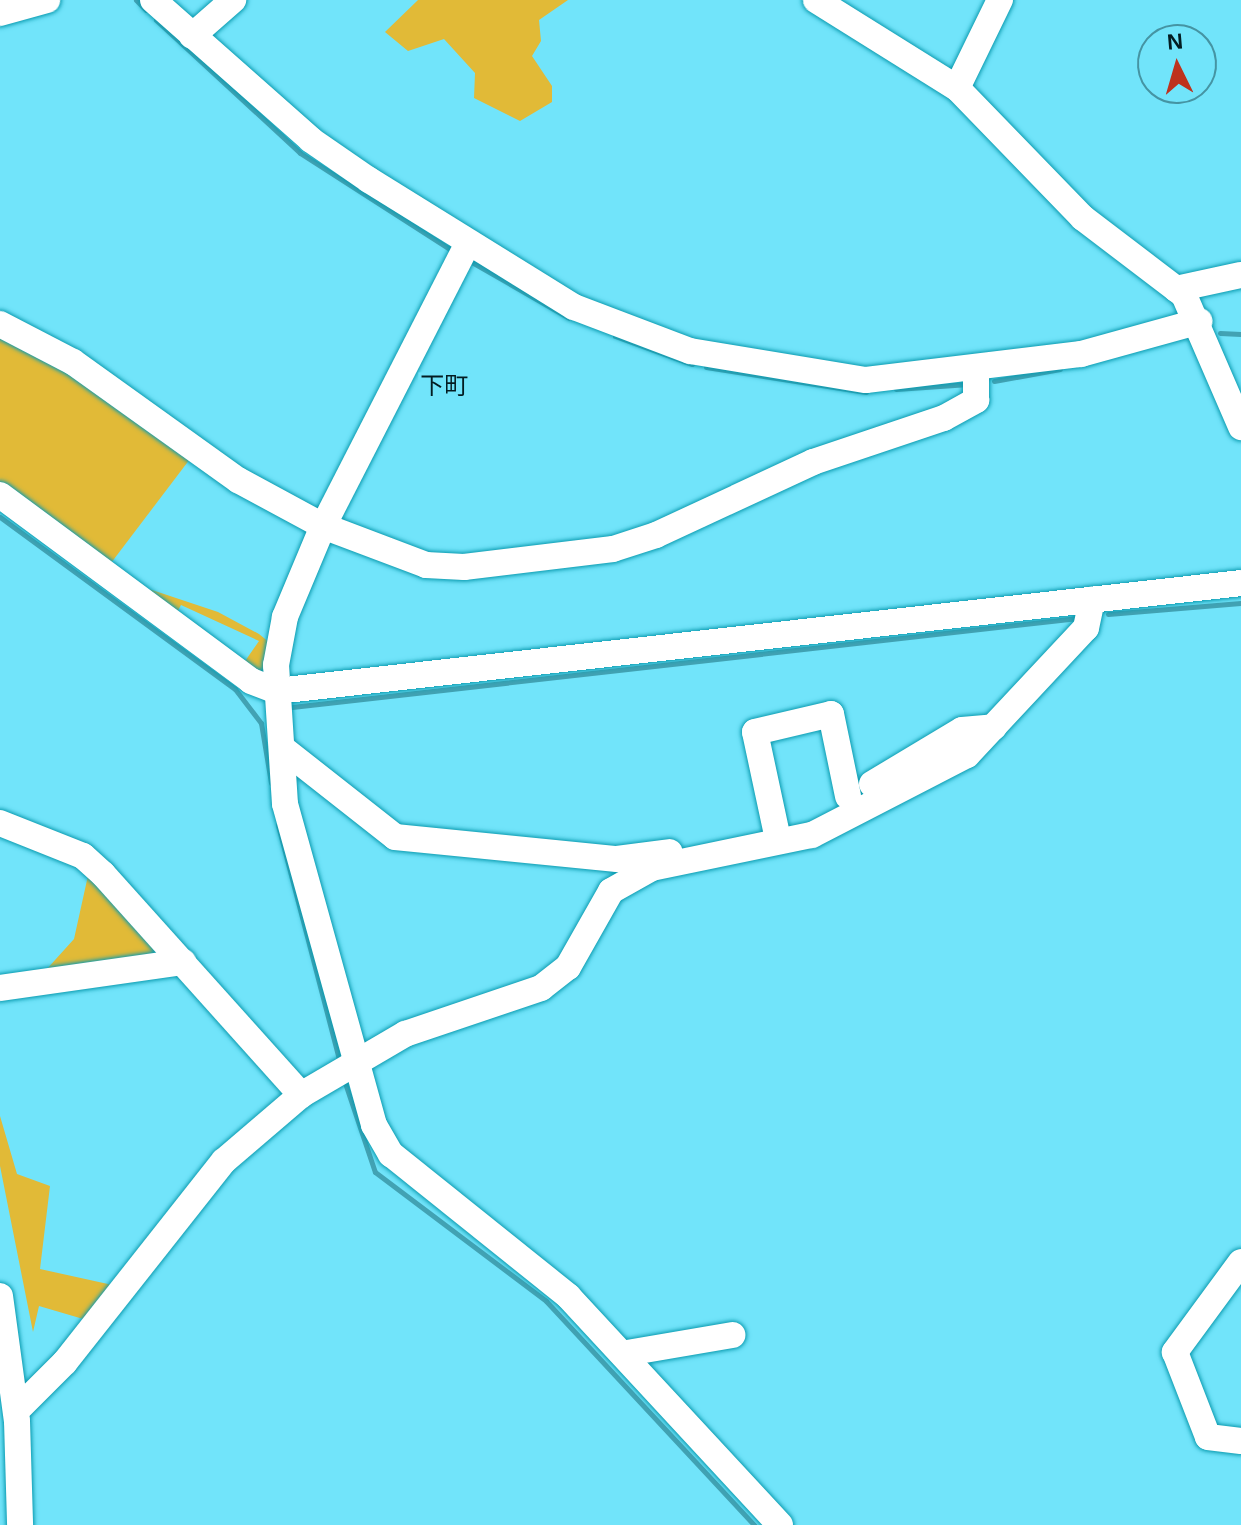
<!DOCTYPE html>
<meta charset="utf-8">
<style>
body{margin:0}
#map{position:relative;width:1241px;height:1525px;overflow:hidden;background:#71e4fa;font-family:Helvetica,"Noto Sans JP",sans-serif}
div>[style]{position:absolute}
.green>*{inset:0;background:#e1ba37}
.stream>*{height:5px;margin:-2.5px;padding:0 2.5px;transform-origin:2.5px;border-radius:2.5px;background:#42a2b3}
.roads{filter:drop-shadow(0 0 2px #0b9bb0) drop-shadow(0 0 2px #0b9bb0)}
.minor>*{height:26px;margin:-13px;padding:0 13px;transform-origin:13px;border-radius:13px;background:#fff}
span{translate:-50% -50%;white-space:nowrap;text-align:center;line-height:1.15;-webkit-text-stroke:6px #71e4fa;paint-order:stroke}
.neighbourhood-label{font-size:24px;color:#031c21}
.north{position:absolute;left:1137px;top:24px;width:80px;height:80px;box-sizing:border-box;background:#71e4fa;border:2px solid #4594a3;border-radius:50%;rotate:355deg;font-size:22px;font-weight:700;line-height:32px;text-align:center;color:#031c21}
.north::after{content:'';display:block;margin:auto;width:28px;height:36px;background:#be321d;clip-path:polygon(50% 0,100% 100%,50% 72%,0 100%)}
</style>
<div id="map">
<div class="green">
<div style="clip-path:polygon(418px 0,568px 0,539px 20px,541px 41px,532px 56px,552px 86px,552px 102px,520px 121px,474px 98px,475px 73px,444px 39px,408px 51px,385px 32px)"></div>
<div style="clip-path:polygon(0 330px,193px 455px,108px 567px,0 485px)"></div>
<div style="clip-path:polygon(149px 589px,218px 612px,259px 634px,270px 643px,265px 674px,241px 667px,259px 641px,181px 605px,174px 618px)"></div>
<div style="clip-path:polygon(89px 871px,168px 953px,46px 970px,74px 939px)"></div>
<div style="clip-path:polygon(0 1116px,17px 1174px,50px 1186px,40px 1269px,117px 1286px,90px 1321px,39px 1306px,33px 1332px,0 1166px)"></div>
</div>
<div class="stream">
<div style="left:136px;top:0;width:14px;rotate:45deg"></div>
<div style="left:156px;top:20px;width:196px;rotate:42.7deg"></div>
<div style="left:300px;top:153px;width:179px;rotate:32.7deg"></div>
<div style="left:470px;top:261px;width:114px;rotate:29.9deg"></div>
<div style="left:1220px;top:333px;width:21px;rotate:3deg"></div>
<div style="left:615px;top:336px;width:82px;rotate:20deg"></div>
<div style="left:706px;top:367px;width:162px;rotate:8.9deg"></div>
<div style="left:994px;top:381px;width:67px;rotate:-10.3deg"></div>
<div style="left:896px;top:389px;width:73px;rotate:-3.9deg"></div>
<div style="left:0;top:517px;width:291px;rotate:36.2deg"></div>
<div style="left:235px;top:689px;width:43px;rotate:52.6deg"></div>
<div style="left:261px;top:723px;width:61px;rotate:80.5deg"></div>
<div style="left:1108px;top:614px;width:133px;rotate:-4.7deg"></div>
<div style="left:292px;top:707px;width:791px;rotate:-6.46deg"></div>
<div style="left:278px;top:825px;width:246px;rotate:75.4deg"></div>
<div style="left:344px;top:1080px;width:97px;rotate:71.4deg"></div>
<div style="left:375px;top:1172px;width:214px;rotate:37deg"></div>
<div style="left:546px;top:1301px;width:306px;rotate:47.1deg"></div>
</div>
<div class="roads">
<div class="minor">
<div style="left:153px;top:0;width:211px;rotate:41.5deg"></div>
<div style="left:311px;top:140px;width:70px;rotate:34.6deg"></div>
<div style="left:369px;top:180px;width:241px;rotate:31.8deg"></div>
<div style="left:574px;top:307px;width:124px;rotate:20.8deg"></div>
<div style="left:690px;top:351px;width:178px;rotate:9.4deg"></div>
<div style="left:866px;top:380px;width:217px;rotate:-6.9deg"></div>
<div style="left:1081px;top:354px;width:123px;rotate:-15.5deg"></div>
<div style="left:816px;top:0;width:166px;rotate:32deg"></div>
<div style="left:957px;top:88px;width:181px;rotate:45.9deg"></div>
<div style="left:1083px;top:218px;width:127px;rotate:37.3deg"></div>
<div style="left:1184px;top:295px;width:144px;rotate:66.6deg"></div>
<div style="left:0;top:13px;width:49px;rotate:-15.5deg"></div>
<div style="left:192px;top:36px;width:55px;rotate:-41.3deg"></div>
<div style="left:957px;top:88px;width:98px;rotate:-64deg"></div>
<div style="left:468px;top:243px;width:318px;rotate:117.1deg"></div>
<div style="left:323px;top:526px;width:99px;rotate:112.7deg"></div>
<div style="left:285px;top:617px;width:49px;rotate:100.6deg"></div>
<div style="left:276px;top:665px;width:139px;rotate:86.3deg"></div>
<div style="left:285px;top:804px;width:333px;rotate:74.5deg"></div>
<div style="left:374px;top:1125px;width:34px;rotate:60deg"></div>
<div style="left:391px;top:1154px;width:227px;rotate:38.7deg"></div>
<div style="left:568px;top:1296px;width:312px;rotate:47.2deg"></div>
<div style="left:1176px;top:289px;width:66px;rotate:-12.2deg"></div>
<div style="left:0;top:324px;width:82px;rotate:27.5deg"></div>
<div style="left:73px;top:362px;width:203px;rotate:35.6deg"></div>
<div style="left:238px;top:480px;width:97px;rotate:28.4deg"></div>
<div style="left:323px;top:526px;width:110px;rotate:20.7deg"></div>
<div style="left:426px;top:565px;width:38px;rotate:3deg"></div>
<div style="left:464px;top:567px;width:150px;rotate:-6.9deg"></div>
<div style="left:613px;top:549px;width:45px;rotate:-18deg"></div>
<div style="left:656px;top:535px;width:173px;rotate:-24.9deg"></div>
<div style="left:813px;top:462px;width:138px;rotate:-18.6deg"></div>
<div style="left:944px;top:418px;width:37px;rotate:-29deg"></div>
<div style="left:976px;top:400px;width:29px;rotate:-90deg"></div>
<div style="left:0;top:495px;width:312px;rotate:36.5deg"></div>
<div style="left:251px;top:681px;width:28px;rotate:21deg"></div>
<div style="left:277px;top:691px;width:970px;rotate:-6.39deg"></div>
<div style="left:282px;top:748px;width:144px;rotate:38.2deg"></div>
<div style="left:395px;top:837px;width:223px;rotate:5.7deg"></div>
<div style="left:617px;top:859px;width:53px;rotate:-7.5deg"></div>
<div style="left:872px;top:784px;width:105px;rotate:-31deg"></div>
<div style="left:962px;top:730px;width:32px;rotate:-5deg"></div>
<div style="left:0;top:823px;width:89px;rotate:21.7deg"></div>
<div style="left:83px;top:856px;width:27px;rotate:42deg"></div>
<div style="left:103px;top:874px;width:297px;rotate:48.1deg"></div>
<div style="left:776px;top:830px;width:100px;rotate:-102.1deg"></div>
<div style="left:755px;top:732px;width:78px;rotate:-13.3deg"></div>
<div style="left:831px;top:714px;width:84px;rotate:78.3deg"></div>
<div style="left:0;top:988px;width:185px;rotate:-8.1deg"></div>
<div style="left:1241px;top:1262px;width:112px;rotate:126.3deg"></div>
<div style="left:1175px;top:1352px;width:91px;rotate:68.8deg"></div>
<div style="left:1208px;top:1437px;width:33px;rotate:7deg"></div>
<div style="left:0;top:1296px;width:126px;rotate:82.3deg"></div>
<div style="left:17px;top:1421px;width:104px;rotate:88.3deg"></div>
<div style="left:627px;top:1353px;width:107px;rotate:-9.7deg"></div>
<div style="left:16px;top:1411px;width:69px;rotate:-45deg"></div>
<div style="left:65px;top:1362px;width:256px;rotate:-51.7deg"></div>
<div style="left:224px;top:1161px;width:101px;rotate:-40.6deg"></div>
<div style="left:301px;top:1095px;width:121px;rotate:-30.4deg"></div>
<div style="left:405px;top:1034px;width:144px;rotate:-18.7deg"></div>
<div style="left:541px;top:988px;width:34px;rotate:-38deg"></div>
<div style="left:568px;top:967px;width:87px;rotate:-60.5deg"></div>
<div style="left:611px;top:891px;width:47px;rotate:-29.3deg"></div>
<div style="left:652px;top:868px;width:163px;rotate:-11.7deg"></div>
<div style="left:812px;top:835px;width:174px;rotate:-27.3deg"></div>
<div style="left:967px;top:755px;width:174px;rotate:-46.9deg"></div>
<div style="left:1086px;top:628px;width:29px;rotate:-78deg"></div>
</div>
</div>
<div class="neighbourhood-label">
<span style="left:444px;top:386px">下町</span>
</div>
<div class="north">N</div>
</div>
